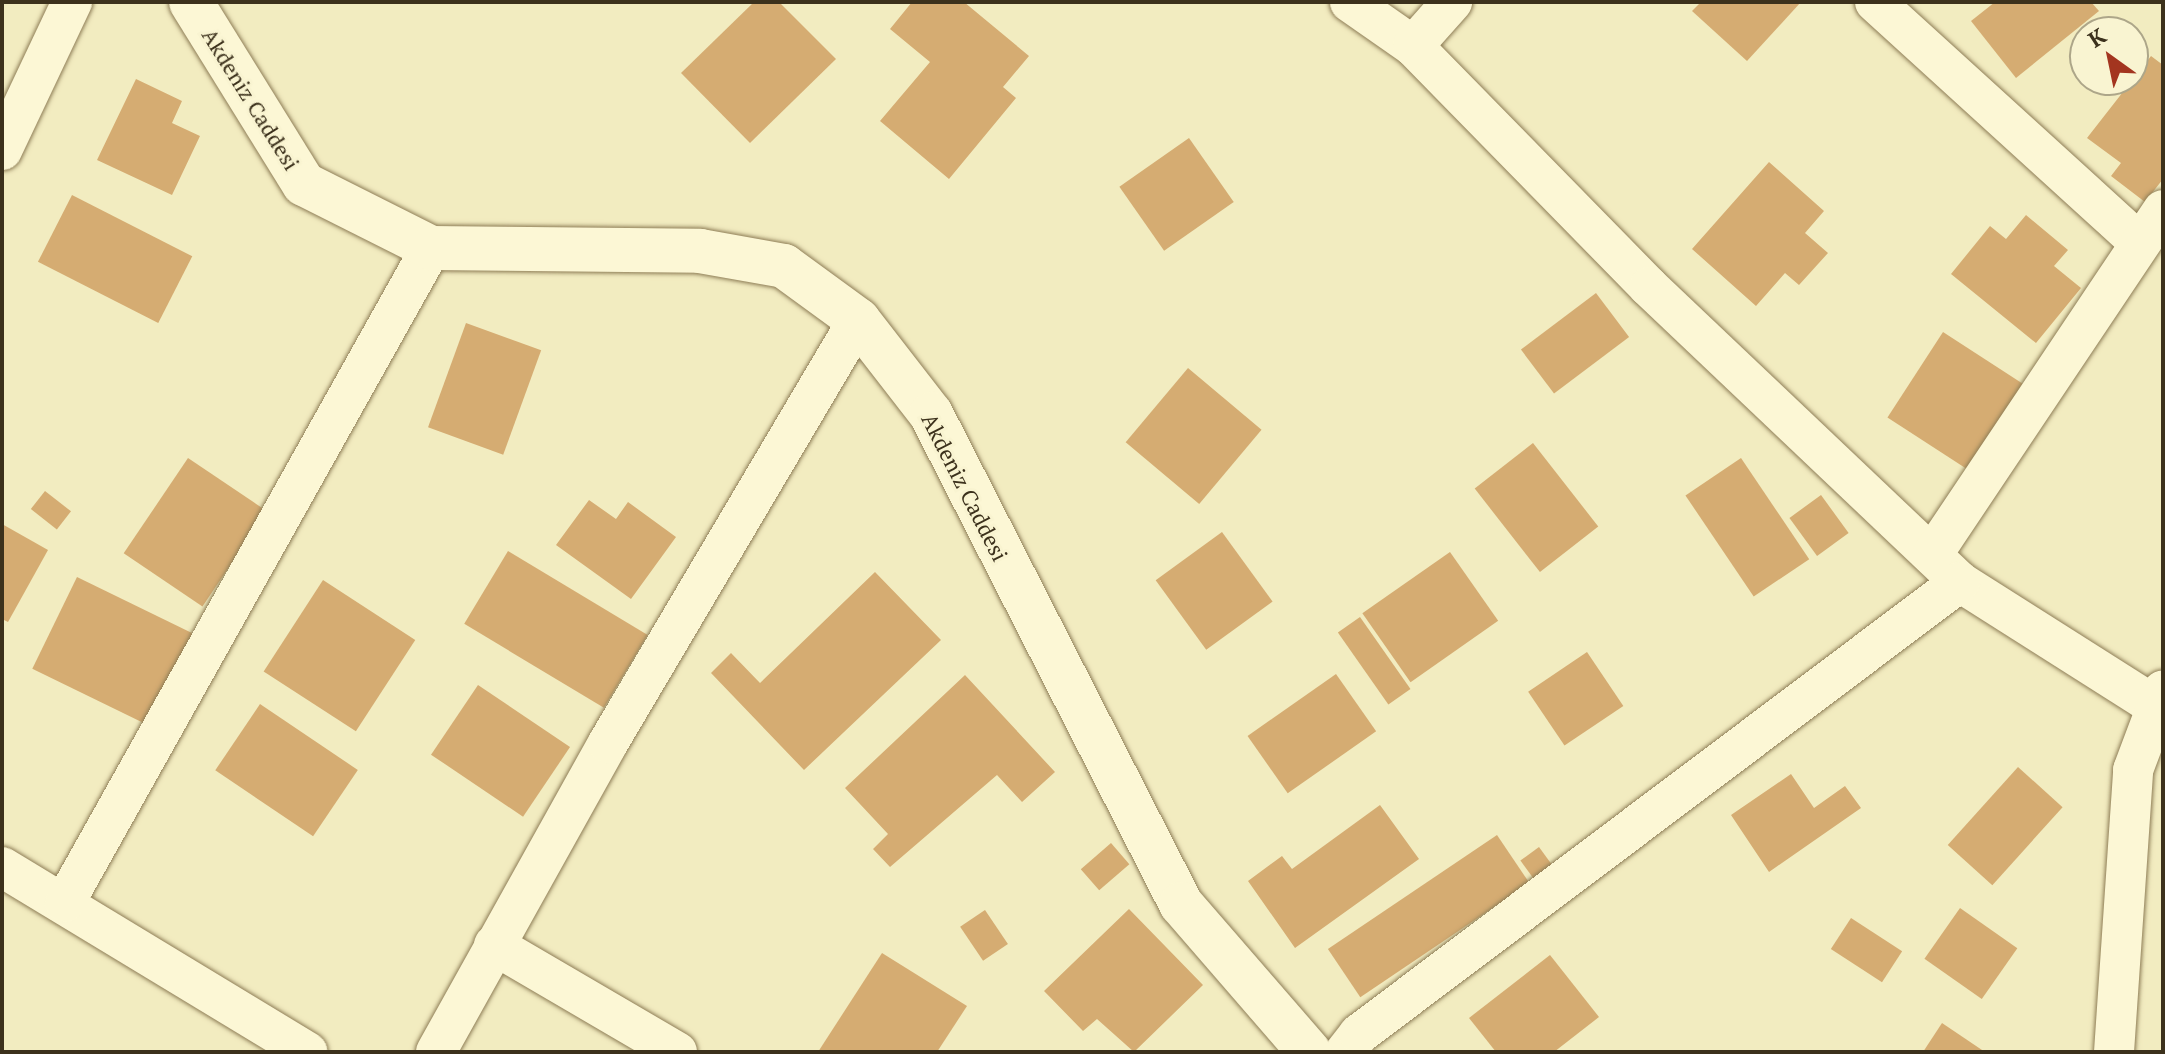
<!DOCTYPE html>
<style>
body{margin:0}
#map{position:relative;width:2165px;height:1054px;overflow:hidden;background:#f2ecc0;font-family:"PT Serif",serif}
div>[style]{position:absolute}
.building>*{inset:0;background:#d5ac72;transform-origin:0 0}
.roads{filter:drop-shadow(0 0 2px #8e7d56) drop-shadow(0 0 2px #8e7d56)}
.street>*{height:40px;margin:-20px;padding:0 20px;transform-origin:20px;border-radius:20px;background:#fcf7d5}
.secondary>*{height:44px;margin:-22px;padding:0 22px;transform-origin:22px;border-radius:22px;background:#fcf7d5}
span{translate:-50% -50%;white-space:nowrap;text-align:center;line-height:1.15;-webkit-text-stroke:6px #f9f4d1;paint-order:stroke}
.street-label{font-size:22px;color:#3c311c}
.frame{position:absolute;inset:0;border:4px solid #3c311c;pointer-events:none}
.north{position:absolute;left:2069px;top:16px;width:80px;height:80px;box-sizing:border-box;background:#f9f4d1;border:2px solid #ada689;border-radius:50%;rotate:327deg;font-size:22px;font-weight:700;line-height:32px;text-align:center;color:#3c311c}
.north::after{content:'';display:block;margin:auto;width:28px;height:36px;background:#a3351f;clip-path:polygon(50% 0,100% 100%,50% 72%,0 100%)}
</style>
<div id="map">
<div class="building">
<div style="clip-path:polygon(754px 2px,779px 2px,836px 59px,750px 143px,681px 73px)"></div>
<div style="clip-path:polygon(912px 2px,964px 2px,1029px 56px,1003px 87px,1016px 98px,949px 179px,880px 121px,930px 62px,890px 29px)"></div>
<div style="clip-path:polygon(1701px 2px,1801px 2px,1747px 61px,1692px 11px)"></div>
<div style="clip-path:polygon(1995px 2px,2091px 2px,2099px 11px,2016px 78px,1971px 21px)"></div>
<div style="clip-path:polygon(2151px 56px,2163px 65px,2163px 179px,2145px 202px,2111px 176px,2121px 163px,2087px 138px)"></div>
<div style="clip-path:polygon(136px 79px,182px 101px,172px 123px,200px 136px,172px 195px,97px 160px)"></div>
<div style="left:1189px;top:138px;width:78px;height:85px;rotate:55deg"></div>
<div style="clip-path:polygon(1769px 162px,1824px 211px,1805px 233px,1828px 253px,1799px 285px,1785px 273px,1756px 306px,1692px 249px)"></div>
<div style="left:72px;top:195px;width:135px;height:75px;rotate:27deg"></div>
<div style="clip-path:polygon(2026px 215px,2068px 250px,2054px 266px,2081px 288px,2036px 343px,1951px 274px,1990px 226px,2006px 239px)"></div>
<div style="left:1596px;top:293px;width:55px;height:94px;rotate:53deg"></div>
<div style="left:466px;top:323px;width:80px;height:111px;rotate:20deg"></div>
<div style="left:1943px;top:332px;width:97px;height:102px;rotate:33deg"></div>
<div style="left:1188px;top:368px;width:96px;height:97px;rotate:40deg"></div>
<div style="left:1533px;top:443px;width:106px;height:74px;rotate:52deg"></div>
<div style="left:188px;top:458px;width:95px;height:115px;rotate:34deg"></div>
<div style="left:1741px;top:458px;width:122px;height:67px;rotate:56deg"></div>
<div style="left:45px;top:491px;width:33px;height:23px;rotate:38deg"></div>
<div style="left:1821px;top:495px;width:47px;height:39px;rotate:54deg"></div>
<div style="clip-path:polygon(589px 500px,616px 519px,628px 502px,676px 537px,631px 599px,556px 545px)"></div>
<div style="clip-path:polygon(2px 524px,48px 550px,8px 622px,2px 619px)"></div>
<div style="left:1222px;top:532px;width:86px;height:82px;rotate:54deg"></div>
<div style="left:508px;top:551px;width:163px;height:85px;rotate:31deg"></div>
<div style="left:1450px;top:552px;width:84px;height:107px;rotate:55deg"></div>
<div style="clip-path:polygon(875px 572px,941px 640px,804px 770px,711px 673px,731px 653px,760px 683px)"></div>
<div style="left:77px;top:577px;width:129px;height:102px;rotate:26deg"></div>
<div style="left:323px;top:580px;width:110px;height:109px;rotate:33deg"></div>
<div style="left:1360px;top:617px;width:88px;height:27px;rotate:55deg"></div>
<div style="left:1587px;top:652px;width:65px;height:71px;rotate:56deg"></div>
<div style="left:1336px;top:674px;width:70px;height:108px;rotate:55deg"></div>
<div style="clip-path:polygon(965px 675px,1055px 772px,1022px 802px,997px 775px,890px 867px,873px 849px,888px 834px,845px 788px)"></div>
<div style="left:478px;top:685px;width:111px;height:84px;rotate:34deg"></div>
<div style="left:260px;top:704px;width:118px;height:80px;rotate:34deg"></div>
<div style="left:2018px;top:767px;width:60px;height:105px;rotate:42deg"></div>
<div style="clip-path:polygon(1791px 774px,1814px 808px,1845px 786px,1861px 808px,1769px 872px,1731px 815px)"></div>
<div style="clip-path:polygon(1380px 805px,1419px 859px,1295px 948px,1248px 881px,1282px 856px,1292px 869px)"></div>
<div style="left:1497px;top:835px;width:58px;height:204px;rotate:56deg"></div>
<div style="left:1111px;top:843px;width:28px;height:40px;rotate:49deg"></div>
<div style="left:1539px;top:847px;width:26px;height:23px;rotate:54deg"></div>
<div style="left:1960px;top:908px;width:70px;height:62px;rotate:35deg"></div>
<div style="clip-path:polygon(1129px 909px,1203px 985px,1134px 1052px,1097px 1019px,1083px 1031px,1044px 991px)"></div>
<div style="left:985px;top:910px;width:41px;height:30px;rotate:56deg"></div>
<div style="left:1851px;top:918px;width:61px;height:37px;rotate:33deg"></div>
<div style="clip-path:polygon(882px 953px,967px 1006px,937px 1052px,818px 1052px)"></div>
<div style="clip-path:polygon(1550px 955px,1599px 1017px,1554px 1052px,1496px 1052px,1469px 1018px)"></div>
<div style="clip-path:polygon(1942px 1023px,1985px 1052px,1923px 1052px)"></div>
</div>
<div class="roads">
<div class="street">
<div style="left:1350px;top:2px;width:77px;rotate:34.9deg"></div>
<div style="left:1413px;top:46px;width:337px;rotate:45.6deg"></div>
<div style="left:1649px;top:287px;width:429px;rotate:43.5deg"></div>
<div style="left:1960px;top:582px;width:227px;rotate:32.4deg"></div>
<div style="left:1875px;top:2px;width:358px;rotate:42.3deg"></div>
<div style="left:1413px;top:46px;width:59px;rotate:-48.4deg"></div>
<div style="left:2px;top:150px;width:164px;rotate:-64.7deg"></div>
<div style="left:1932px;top:555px;width:415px;rotate:-56.2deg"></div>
<div style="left:2px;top:867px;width:357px;rotate:31.2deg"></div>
<div style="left:65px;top:902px;width:749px;rotate:-60.77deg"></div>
<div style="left:494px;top:945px;width:212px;rotate:30.3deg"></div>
<div style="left:436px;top:1052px;width:354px;rotate:-60.9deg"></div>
<div style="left:608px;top:743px;width:491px;rotate:-59.4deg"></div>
<div style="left:1345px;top:1052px;width:23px;rotate:-52deg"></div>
<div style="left:1359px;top:1034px;width:752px;rotate:-36.95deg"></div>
<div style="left:2114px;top:1052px;width:283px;rotate:-86.1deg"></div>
<div style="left:2133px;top:770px;width:85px;rotate:-69.4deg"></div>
</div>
<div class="secondary">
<div style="left:191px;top:2px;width:214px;rotate:58.2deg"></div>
<div style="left:304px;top:184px;width:142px;rotate:26.7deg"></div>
<div style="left:431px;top:248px;width:269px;rotate:0.6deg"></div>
<div style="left:700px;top:251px;width:85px;rotate:10.1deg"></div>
<div style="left:784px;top:266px;width:92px;rotate:36.1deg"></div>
<div style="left:858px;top:320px;width:119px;rotate:52.2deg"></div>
<div style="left:931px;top:414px;width:550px;rotate:62.97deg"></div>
<div style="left:1181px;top:904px;width:196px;rotate:49.1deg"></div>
</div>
</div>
<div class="street-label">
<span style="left:251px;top:99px;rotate:58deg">Akdeniz Caddesi</span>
<span style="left:965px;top:487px;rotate:63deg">Akdeniz Caddesi</span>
</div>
<div class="frame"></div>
<div class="north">K</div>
</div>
